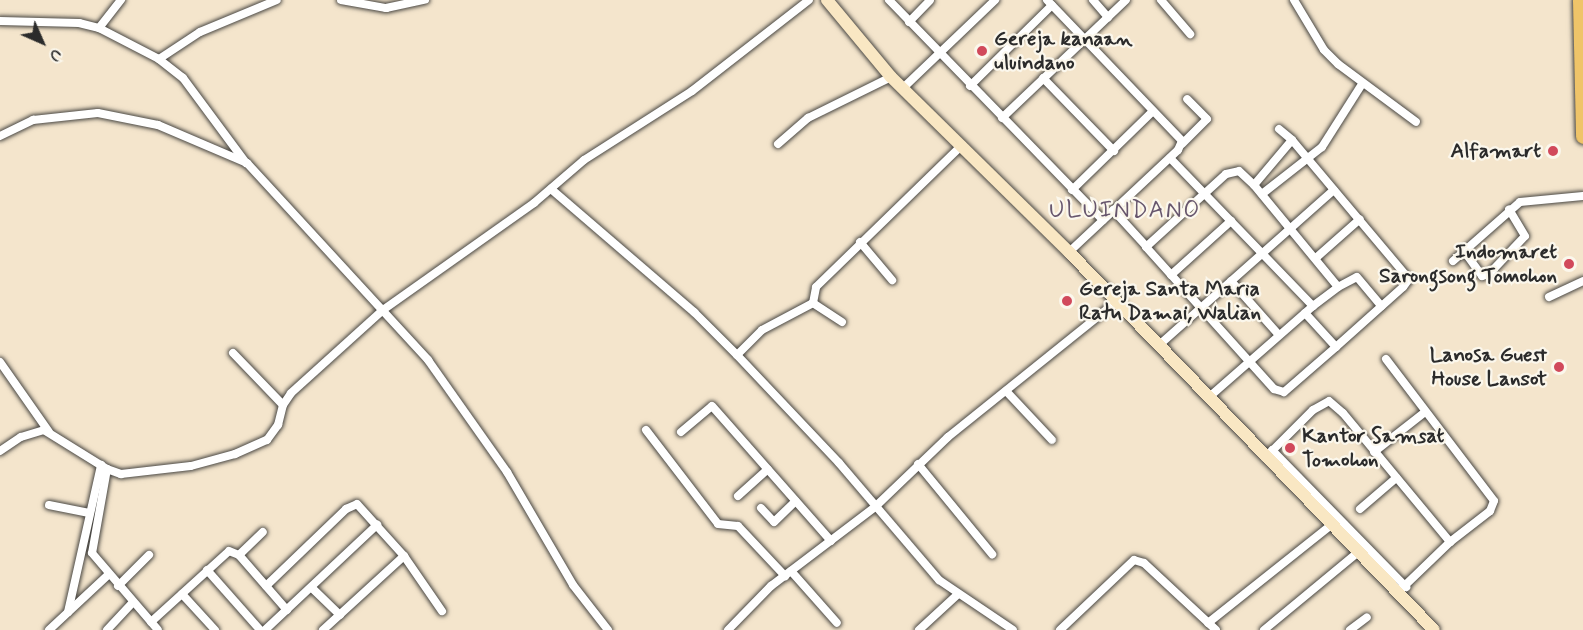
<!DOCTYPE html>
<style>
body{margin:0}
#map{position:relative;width:1583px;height:630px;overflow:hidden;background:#f4e5cc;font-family:Mynerve,sans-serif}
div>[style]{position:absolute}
.roads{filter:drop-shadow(0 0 2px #494743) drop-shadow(0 0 2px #494743)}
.street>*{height:8px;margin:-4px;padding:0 4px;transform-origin:4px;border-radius:4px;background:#fff}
.secondary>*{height:12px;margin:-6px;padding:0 6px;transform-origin:6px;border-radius:6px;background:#f9e7c3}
.highway>*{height:15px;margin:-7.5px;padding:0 7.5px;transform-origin:7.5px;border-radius:7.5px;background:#efc469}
.dots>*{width:16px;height:16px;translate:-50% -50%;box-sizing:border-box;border:3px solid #fbf7ec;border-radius:50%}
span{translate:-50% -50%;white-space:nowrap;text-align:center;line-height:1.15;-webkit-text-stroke:4.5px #fbf7ec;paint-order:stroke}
.poi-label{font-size:21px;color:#2b2b2b;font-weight:700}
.left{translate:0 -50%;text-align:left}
.right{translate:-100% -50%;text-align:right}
.quarter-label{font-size:24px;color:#67566d;letter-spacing:1.5px}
.north{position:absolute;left:12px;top:12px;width:60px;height:60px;-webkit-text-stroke:4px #fbf7ec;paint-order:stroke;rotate:135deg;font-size:16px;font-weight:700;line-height:24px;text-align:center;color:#2b2b2b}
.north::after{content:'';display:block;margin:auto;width:21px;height:27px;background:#2b2b2b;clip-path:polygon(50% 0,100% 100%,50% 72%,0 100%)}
</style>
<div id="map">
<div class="roads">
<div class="street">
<div style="left:341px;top:0;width:46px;rotate:10.1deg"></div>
<div style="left:386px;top:8px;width:40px;rotate:-12deg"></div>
<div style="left:889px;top:0;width:307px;rotate:45.8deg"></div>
<div style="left:1047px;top:0;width:195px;rotate:46.2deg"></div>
<div style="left:1182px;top:141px;width:10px;rotate:114deg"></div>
<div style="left:1178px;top:150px;width:149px;rotate:136.9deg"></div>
<div style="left:1093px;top:0;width:23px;rotate:49deg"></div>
<div style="left:1161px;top:0;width:45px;rotate:49.5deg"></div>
<div style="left:1294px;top:0;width:58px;rotate:59deg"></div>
<div style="left:1324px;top:50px;width:20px;rotate:45deg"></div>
<div style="left:1338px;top:64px;width:97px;rotate:36.6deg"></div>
<div style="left:0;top:21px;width:79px;rotate:1.5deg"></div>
<div style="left:79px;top:23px;width:21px;rotate:14deg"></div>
<div style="left:99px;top:28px;width:68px;rotate:27.3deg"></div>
<div style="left:909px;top:22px;width:30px;rotate:-46deg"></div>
<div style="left:99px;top:28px;width:36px;rotate:-52deg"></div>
<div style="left:1043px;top:78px;width:102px;rotate:45.8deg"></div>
<div style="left:970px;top:86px;width:115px;rotate:-44.6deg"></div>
<div style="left:902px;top:89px;width:129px;rotate:-43.7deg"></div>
<div style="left:1002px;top:118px;width:171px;rotate:-43.6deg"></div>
<div style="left:1279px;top:129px;width:17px;rotate:40deg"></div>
<div style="left:0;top:136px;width:37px;rotate:-26deg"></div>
<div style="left:33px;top:120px;width:65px;rotate:-6.1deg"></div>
<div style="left:98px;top:113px;width:61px;rotate:11.3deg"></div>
<div style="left:158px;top:125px;width:97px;rotate:23.1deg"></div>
<div style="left:247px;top:163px;width:268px;rotate:47.4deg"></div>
<div style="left:428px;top:360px;width:137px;rotate:54.8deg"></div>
<div style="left:507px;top:472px;width:131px;rotate:59.7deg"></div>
<div style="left:573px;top:585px;width:57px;rotate:52.1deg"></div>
<div style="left:778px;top:144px;width:40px;rotate:-41deg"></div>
<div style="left:808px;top:118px;width:93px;rotate:-26.3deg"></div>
<div style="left:1182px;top:144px;width:35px;rotate:-45deg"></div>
<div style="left:1207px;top:119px;width:28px;rotate:-135deg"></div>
<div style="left:1170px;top:158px;width:206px;rotate:46deg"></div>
<div style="left:1313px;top:306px;width:138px;rotate:138.8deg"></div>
<div style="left:246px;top:163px;width:106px;rotate:-126.5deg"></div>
<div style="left:183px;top:78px;width:31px;rotate:-142deg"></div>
<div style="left:159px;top:59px;width:49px;rotate:-33.4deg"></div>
<div style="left:200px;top:32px;width:83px;rotate:-22.6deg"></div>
<div style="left:1254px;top:185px;width:59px;rotate:-49.8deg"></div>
<div style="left:1292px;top:140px;width:182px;rotate:49.9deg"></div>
<div style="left:1409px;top:279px;width:10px;rotate:127deg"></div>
<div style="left:1403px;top:287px;width:90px;rotate:138.2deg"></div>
<div style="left:1336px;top:347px;width:69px;rotate:139.1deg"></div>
<div style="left:1284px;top:392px;width:10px;rotate:-163deg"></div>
<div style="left:1274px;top:389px;width:191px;rotate:-132deg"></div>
<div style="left:1146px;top:247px;width:108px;rotate:-42.4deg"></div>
<div style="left:1226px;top:174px;width:13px;rotate:-13deg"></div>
<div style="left:1239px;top:171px;width:21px;rotate:43deg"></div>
<div style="left:1254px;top:185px;width:132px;rotate:50.5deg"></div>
<div style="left:1338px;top:287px;width:21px;rotate:-28deg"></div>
<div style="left:1357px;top:277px;width:38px;rotate:50deg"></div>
<div style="left:551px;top:189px;width:189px;rotate:40.7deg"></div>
<div style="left:694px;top:312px;width:61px;rotate:45deg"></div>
<div style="left:737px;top:355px;width:149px;rotate:46.6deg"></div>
<div style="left:839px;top:463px;width:154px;rotate:49.5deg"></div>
<div style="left:939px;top:580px;width:89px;rotate:34deg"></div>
<div style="left:1072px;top:190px;width:113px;rotate:-44.3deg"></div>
<div style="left:1262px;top:194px;width:76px;rotate:-38.1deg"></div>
<div style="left:1322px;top:147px;width:75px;rotate:-57.6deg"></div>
<div style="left:1113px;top:210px;width:49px;rotate:47.5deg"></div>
<div style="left:860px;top:242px;width:50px;rotate:49.9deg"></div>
<div style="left:1464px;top:251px;width:31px;rotate:54deg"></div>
<div style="left:1482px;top:276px;width:7px;rotate:-16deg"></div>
<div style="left:1489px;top:274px;width:52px;rotate:-46.5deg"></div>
<div style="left:1525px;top:236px;width:31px;rotate:-121deg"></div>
<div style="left:1317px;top:257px;width:57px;rotate:-41.5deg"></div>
<div style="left:1453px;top:261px;width:89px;rotate:-41.4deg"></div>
<div style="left:1520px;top:202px;width:63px;rotate:-5.4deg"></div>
<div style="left:1171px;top:275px;width:81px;rotate:-42deg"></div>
<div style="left:1231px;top:281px;width:72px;rotate:48.4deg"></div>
<div style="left:1549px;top:297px;width:38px;rotate:-25deg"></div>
<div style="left:1313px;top:306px;width:31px;rotate:-37deg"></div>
<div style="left:1305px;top:313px;width:46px;rotate:47.6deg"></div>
<div style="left:842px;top:322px;width:35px;rotate:-147deg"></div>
<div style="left:813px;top:303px;width:16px;rotate:-79deg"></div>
<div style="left:816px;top:287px;width:204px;rotate:-44.2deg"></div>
<div style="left:1158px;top:346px;width:235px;rotate:-41.6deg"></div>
<div style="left:233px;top:353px;width:72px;rotate:46.1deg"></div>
<div style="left:737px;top:355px;width:35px;rotate:-45deg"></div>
<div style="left:762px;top:330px;width:58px;rotate:-27.9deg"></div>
<div style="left:1386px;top:359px;width:178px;rotate:52.7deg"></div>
<div style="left:1494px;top:501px;width:11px;rotate:112deg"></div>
<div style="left:1490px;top:511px;width:51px;rotate:142.2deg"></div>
<div style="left:1450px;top:542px;width:74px;rotate:136.1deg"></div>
<div style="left:0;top:362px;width:85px;rotate:55deg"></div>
<div style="left:1006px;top:391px;width:67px;rotate:46.8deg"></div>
<div style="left:646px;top:430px;width:118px;rotate:52.5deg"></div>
<div style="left:718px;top:524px;width:20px;rotate:6deg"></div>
<div style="left:738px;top:526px;width:69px;rotate:46.8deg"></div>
<div style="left:681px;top:432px;width:40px;rotate:-40deg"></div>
<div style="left:712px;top:406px;width:180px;rotate:48.6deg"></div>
<div style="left:1272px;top:450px;width:192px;rotate:45.6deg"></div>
<div style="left:0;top:451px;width:25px;rotate:-34deg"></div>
<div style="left:21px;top:437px;width:24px;rotate:-17deg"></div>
<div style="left:44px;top:430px;width:74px;rotate:31.8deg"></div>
<div style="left:107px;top:469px;width:15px;rotate:20deg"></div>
<div style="left:121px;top:474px;width:70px;rotate:-6.5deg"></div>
<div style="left:191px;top:466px;width:46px;rotate:-15.3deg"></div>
<div style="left:235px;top:454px;width:35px;rotate:-24deg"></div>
<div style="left:267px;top:440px;width:19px;rotate:-54deg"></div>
<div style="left:278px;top:425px;width:21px;rotate:-76deg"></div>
<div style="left:283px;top:405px;width:14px;rotate:-56deg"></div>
<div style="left:291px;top:393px;width:124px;rotate:-42.1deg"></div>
<div style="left:383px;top:310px;width:185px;rotate:-35.3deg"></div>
<div style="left:534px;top:203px;width:66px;rotate:-40.7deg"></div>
<div style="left:584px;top:160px;width:128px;rotate:-32.6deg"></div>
<div style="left:692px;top:91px;width:148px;rotate:-37.9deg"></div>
<div style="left:1374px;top:452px;width:65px;rotate:-38.1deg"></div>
<div style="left:1265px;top:458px;width:68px;rotate:-45deg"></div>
<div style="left:1313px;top:410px;width:18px;rotate:-29deg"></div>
<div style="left:1329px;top:401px;width:18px;rotate:41deg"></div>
<div style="left:1343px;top:413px;width:168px;rotate:50.3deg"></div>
<div style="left:918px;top:464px;width:117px;rotate:50.6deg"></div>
<div style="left:107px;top:469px;width:85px;rotate:100.1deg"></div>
<div style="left:92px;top:553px;width:101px;rotate:49.4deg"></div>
<div style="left:738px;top:496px;width:40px;rotate:-42deg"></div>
<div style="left:49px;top:505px;width:41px;rotate:11.3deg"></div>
<div style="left:761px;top:508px;width:19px;rotate:47deg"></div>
<div style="left:774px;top:522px;width:30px;rotate:-44deg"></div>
<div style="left:1360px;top:509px;width:48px;rotate:-40.7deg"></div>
<div style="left:239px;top:555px;width:33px;rotate:-44deg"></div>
<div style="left:207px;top:570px;width:80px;rotate:48.5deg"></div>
<div style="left:791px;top:571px;width:69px;rotate:48.5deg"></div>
<div style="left:118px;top:586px;width:44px;rotate:-45deg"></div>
<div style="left:266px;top:586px;width:111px;rotate:-43.9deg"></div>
<div style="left:346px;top:509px;width:12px;rotate:-24deg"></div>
<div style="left:357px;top:504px;width:70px;rotate:47.9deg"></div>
<div style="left:404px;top:556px;width:67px;rotate:55.4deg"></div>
<div style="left:312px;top:588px;width:39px;rotate:44deg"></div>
<div style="left:182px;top:594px;width:49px;rotate:47.5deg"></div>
<div style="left:68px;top:612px;width:151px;rotate:-77.3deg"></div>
<div style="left:151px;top:622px;width:105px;rotate:-42.3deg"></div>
<div style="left:229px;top:551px;width:11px;rotate:22deg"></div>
<div style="left:239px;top:555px;width:73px;rotate:48.9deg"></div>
<div style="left:1208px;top:623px;width:156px;rotate:-38.5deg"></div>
<div style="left:49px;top:630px;width:81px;rotate:-43deg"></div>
<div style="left:107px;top:630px;width:38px;rotate:-47deg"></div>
<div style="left:265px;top:630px;width:154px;rotate:-43.2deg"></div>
<div style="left:323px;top:630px;width:110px;rotate:-42.4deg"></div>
<div style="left:728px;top:630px;width:62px;rotate:-45.7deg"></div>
<div style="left:771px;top:586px;width:131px;rotate:-37.2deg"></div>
<div style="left:875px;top:507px;width:101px;rotate:-43.8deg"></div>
<div style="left:948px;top:437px;width:217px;rotate:-38.8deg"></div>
<div style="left:919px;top:630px;width:52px;rotate:-42.6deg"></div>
<div style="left:1060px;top:630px;width:102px;rotate:-43.4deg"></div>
<div style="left:1134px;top:560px;width:10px;rotate:17deg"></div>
<div style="left:1144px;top:563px;width:98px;rotate:42.9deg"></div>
<div style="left:1264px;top:630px;width:121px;rotate:-39.6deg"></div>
<div style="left:1350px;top:630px;width:21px;rotate:-37deg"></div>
</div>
<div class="secondary">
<div style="left:827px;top:0;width:100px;rotate:50.3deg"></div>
<div style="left:891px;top:77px;width:250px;rotate:44.5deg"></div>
<div style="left:1069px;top:252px;width:525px;rotate:46deg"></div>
</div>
<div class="highway">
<div style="left:1580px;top:0;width:136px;rotate:88.7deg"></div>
</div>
</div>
<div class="dots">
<div style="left:982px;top:51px;background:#d1495b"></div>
<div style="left:1553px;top:151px;background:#d1495b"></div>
<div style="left:1569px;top:264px;background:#d1495b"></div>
<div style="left:1067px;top:301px;background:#d1495b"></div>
<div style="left:1559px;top:367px;background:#d1495b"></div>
<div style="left:1290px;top:448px;background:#d1495b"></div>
</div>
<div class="poi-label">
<span class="left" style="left:994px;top:51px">Gereja kanaan<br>uluindano</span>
<span class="right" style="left:1541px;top:151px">Alfamart</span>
<span class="right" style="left:1557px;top:264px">Indomaret<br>Sarongsong Tomohon</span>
<span class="left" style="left:1079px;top:301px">Gereja Santa Maria<br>Ratu Damai, Walian</span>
<span class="right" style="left:1547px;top:367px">Lanosa Guest<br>House Lansot</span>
<span class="left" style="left:1302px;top:448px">Kantor Samsat<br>Tomohon</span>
</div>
<div class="quarter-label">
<span style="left:1125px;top:211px">ULUINDANO</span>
</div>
<div class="north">U</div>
</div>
